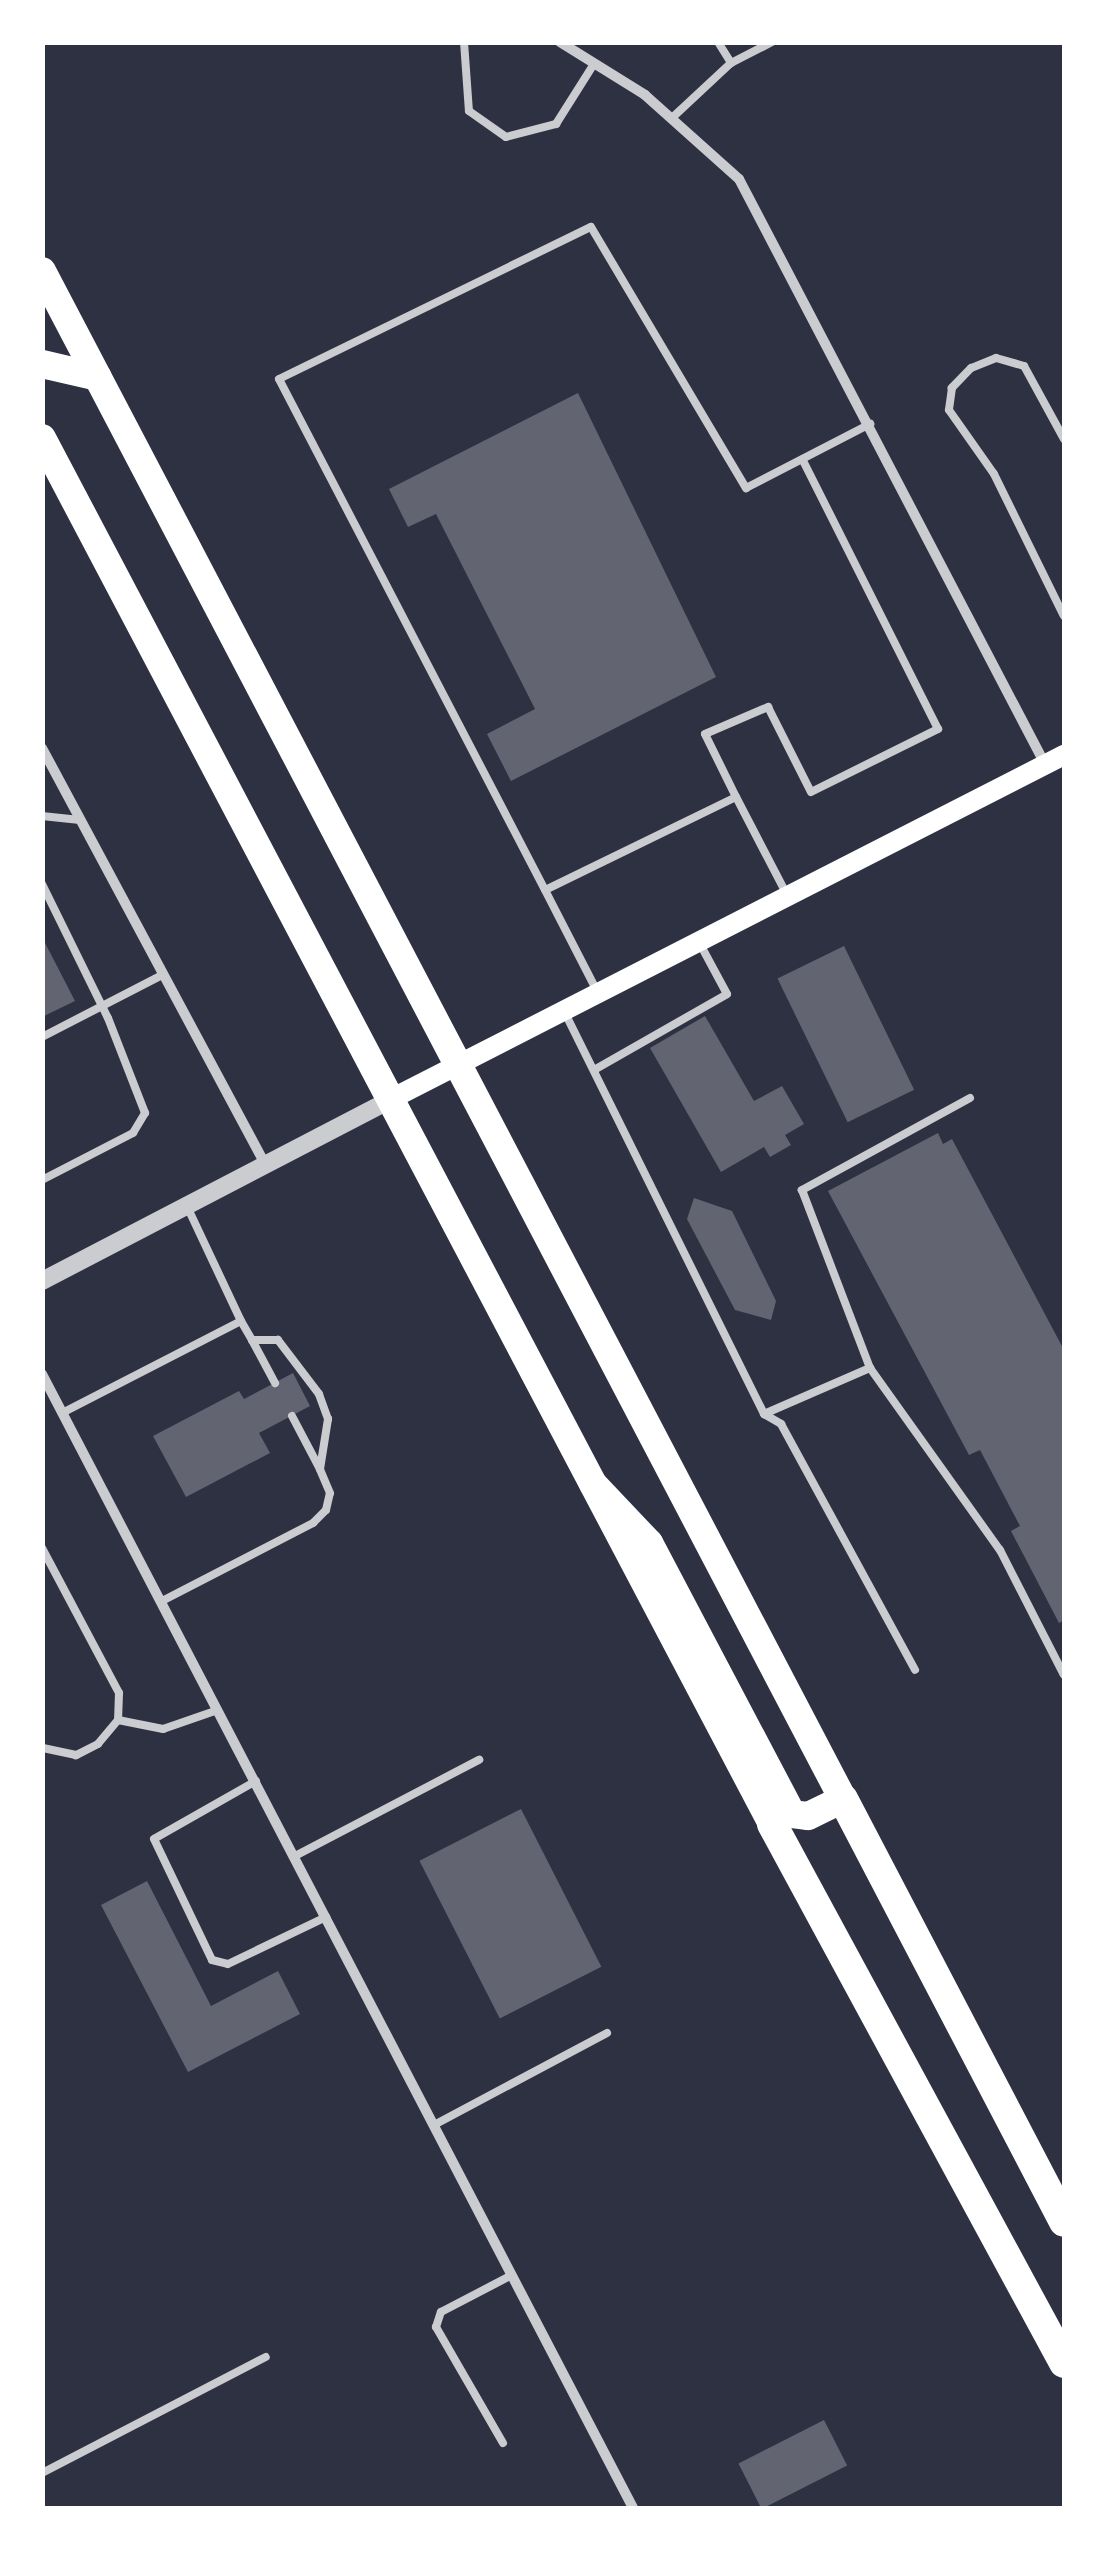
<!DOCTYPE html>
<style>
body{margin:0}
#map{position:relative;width:1107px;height:2551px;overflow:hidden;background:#2d3142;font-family:"DejaVu Sans",sans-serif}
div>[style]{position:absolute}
.building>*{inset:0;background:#626471;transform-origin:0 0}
.service>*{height:8px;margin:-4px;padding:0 4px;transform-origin:4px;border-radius:4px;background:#caccd0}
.minor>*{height:10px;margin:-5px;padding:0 5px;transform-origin:5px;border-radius:5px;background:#caccd0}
.tertiary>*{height:18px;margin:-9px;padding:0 9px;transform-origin:9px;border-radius:9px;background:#caccd0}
.secondary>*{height:20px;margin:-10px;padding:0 10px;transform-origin:10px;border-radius:10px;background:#fff}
.trunk>*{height:28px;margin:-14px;padding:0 14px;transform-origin:14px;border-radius:14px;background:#fff}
.motorway>*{height:30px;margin:-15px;padding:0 15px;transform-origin:15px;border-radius:15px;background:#fff}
span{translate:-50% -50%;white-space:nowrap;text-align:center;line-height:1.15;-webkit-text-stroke:9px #fff;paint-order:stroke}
.frame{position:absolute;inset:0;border:45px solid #fff;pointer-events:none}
</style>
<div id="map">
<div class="building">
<div style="clip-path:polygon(578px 393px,716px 677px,511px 781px,487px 734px,535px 709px,436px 514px,408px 527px,389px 489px)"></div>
<div style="clip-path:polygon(42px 937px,75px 1001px,42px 1017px)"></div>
<div style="left:844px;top:946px;width:160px;height:74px;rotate:64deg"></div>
<div style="clip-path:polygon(705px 1016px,754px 1101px,782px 1086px,804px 1124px,785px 1135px,791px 1145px,770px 1157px,764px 1147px,721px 1172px,650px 1048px)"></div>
<div style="clip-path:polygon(938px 1133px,943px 1144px,952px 1139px,1064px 1350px,1064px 1620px,1059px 1623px,1011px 1531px,1020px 1526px,980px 1450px,969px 1455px,828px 1191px)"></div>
<div style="clip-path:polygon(694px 1198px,732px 1211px,776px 1301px,771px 1320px,735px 1310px,687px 1219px)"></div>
<div style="clip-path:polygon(293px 1373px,310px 1406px,259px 1433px,270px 1453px,186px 1497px,153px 1436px,239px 1391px,244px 1399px)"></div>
<div style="left:521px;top:1809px;width:177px;height:114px;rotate:63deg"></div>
<div style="clip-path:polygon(147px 1881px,211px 2006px,278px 1971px,300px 2014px,188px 2072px,101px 1905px)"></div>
<div style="left:824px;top:2420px;width:51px;height:96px;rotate:63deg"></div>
</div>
<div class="service">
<div style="left:464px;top:42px;width:69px;rotate:85.9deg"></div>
<div style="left:469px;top:111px;width:45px;rotate:35.1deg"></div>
<div style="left:506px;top:137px;width:52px;rotate:-14.6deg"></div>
<div style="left:556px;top:124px;width:71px;rotate:-57.7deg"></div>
<div style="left:718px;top:42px;width:25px;rotate:58deg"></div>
<div style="left:673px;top:117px;width:79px;rotate:-43deg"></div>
<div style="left:731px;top:63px;width:46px;rotate:-27.1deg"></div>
<div style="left:1064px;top:439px;width:83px;rotate:-118.7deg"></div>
<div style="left:1024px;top:366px;width:29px;rotate:-164deg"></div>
<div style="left:996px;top:358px;width:27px;rotate:158deg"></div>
<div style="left:971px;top:368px;width:28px;rotate:134deg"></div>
<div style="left:952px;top:388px;width:22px;rotate:98deg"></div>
<div style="left:949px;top:410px;width:78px;rotate:54.9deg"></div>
<div style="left:994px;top:474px;width:158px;rotate:63.8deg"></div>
<div style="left:736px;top:797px;width:70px;rotate:-116.2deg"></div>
<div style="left:705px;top:734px;width:69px;rotate:-23.2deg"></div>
<div style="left:768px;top:707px;width:95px;rotate:63.2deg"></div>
<div style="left:811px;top:792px;width:142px;rotate:-26.4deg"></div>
<div style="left:938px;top:729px;width:302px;rotate:-116.7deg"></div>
<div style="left:42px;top:816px;width:38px;rotate:6deg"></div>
<div style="left:42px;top:884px;width:149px;rotate:63.8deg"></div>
<div style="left:108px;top:1018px;width:102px;rotate:68.7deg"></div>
<div style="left:145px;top:1113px;width:23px;rotate:121deg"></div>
<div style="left:133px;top:1133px;width:102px;rotate:152.7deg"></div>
<div style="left:545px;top:890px;width:116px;rotate:62.8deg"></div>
<div style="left:786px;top:893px;width:108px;rotate:-117.5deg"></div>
<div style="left:736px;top:797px;width:212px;rotate:154deg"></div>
<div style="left:545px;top:890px;width:576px;rotate:-117.5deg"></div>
<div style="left:279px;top:379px;width:347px;rotate:-26deg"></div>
<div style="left:591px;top:227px;width:304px;rotate:59.3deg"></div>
<div style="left:746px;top:488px;width:140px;rotate:-27.3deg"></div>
<div style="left:564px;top:1011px;width:450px;rotate:63.6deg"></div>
<div style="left:764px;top:1414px;width:20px;rotate:30deg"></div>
<div style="left:781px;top:1424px;width:280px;rotate:61.4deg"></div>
<div style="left:42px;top:1037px;width:135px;rotate:-27.3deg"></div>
<div style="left:594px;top:1070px;width:153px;rotate:-29.7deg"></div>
<div style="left:727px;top:994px;width:59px;rotate:-118.3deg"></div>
<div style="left:970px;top:1098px;width:192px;rotate:151.3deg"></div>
<div style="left:802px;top:1190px;width:191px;rotate:69.1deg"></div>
<div style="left:870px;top:1368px;width:224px;rotate:54.5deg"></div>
<div style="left:1000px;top:1550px;width:140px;rotate:62.9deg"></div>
<div style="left:252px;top:1340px;width:49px;rotate:61.9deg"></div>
<div style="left:64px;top:1412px;width:199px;rotate:-27.2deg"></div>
<div style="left:241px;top:1321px;width:127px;rotate:-115.2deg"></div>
<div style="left:764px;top:1414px;width:116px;rotate:-23.5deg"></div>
<div style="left:292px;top:1416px;width:60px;rotate:62.2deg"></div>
<div style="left:42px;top:1548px;width:164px;rotate:62deg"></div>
<div style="left:119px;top:1693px;width:27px;rotate:92deg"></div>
<div style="left:118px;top:1720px;width:31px;rotate:130deg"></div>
<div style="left:98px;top:1744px;width:25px;rotate:153deg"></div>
<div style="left:76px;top:1755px;width:35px;rotate:-168deg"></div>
<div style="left:162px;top:1601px;width:170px;rotate:-27.3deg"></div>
<div style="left:313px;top:1523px;width:18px;rotate:-45deg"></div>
<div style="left:326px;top:1510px;width:17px;rotate:-77deg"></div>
<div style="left:330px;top:1493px;width:26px;rotate:-113deg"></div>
<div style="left:320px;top:1469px;width:51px;rotate:-80.9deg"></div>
<div style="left:328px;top:1419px;width:27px;rotate:-110deg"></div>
<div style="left:319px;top:1394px;width:68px;rotate:-127.2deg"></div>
<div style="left:278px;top:1340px;width:26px;rotate:180deg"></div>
<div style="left:252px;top:1340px;width:22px;rotate:-120deg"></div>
<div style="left:118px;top:1720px;width:46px;rotate:11.3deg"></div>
<div style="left:163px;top:1729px;width:58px;rotate:-19.1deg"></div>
<div style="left:256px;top:1781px;width:117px;rotate:150.4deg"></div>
<div style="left:154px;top:1839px;width:134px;rotate:64.4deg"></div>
<div style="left:212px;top:1960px;width:16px;rotate:14deg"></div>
<div style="left:228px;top:1964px;width:109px;rotate:-25.6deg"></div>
<div style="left:295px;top:1856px;width:208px;rotate:-27.6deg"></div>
<div style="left:434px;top:2125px;width:196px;rotate:-28deg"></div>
<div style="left:503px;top:2443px;width:134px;rotate:-120deg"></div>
<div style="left:436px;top:2327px;width:16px;rotate:-72deg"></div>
<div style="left:441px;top:2312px;width:80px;rotate:-27.5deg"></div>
<div style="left:42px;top:2473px;width:252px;rotate:-27.4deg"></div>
</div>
<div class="minor">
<div style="left:560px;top:42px;width:100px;rotate:31.9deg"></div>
<div style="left:645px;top:95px;width:126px;rotate:41.8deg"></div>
<div style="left:739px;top:179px;width:660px;rotate:62.39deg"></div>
<div style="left:42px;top:748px;width:474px;rotate:61.8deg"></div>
<div style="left:42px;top:1374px;width:1279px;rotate:62.47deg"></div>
</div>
<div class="tertiary">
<div style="left:42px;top:1281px;width:396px;rotate:-27.5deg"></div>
</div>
<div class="secondary">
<div style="left:393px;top:1098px;width:754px;rotate:-27.08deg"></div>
</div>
<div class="trunk">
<div style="left:42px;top:271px;width:1725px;rotate:62.34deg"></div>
<div style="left:843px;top:1799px;width:39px;rotate:154deg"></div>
<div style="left:808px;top:1816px;width:16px;rotate:-173deg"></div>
<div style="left:792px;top:1814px;width:306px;rotate:-117.8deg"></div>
<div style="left:649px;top:1543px;width:81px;rotate:-133.5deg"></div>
<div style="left:42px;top:364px;width:57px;rotate:13.1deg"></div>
<div style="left:42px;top:438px;width:1566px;rotate:62.22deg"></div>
</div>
<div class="motorway">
<div style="left:843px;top:1799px;width:477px;rotate:62.4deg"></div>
<div style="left:772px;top:1824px;width:613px;rotate:61.55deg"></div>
</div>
<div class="frame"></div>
</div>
